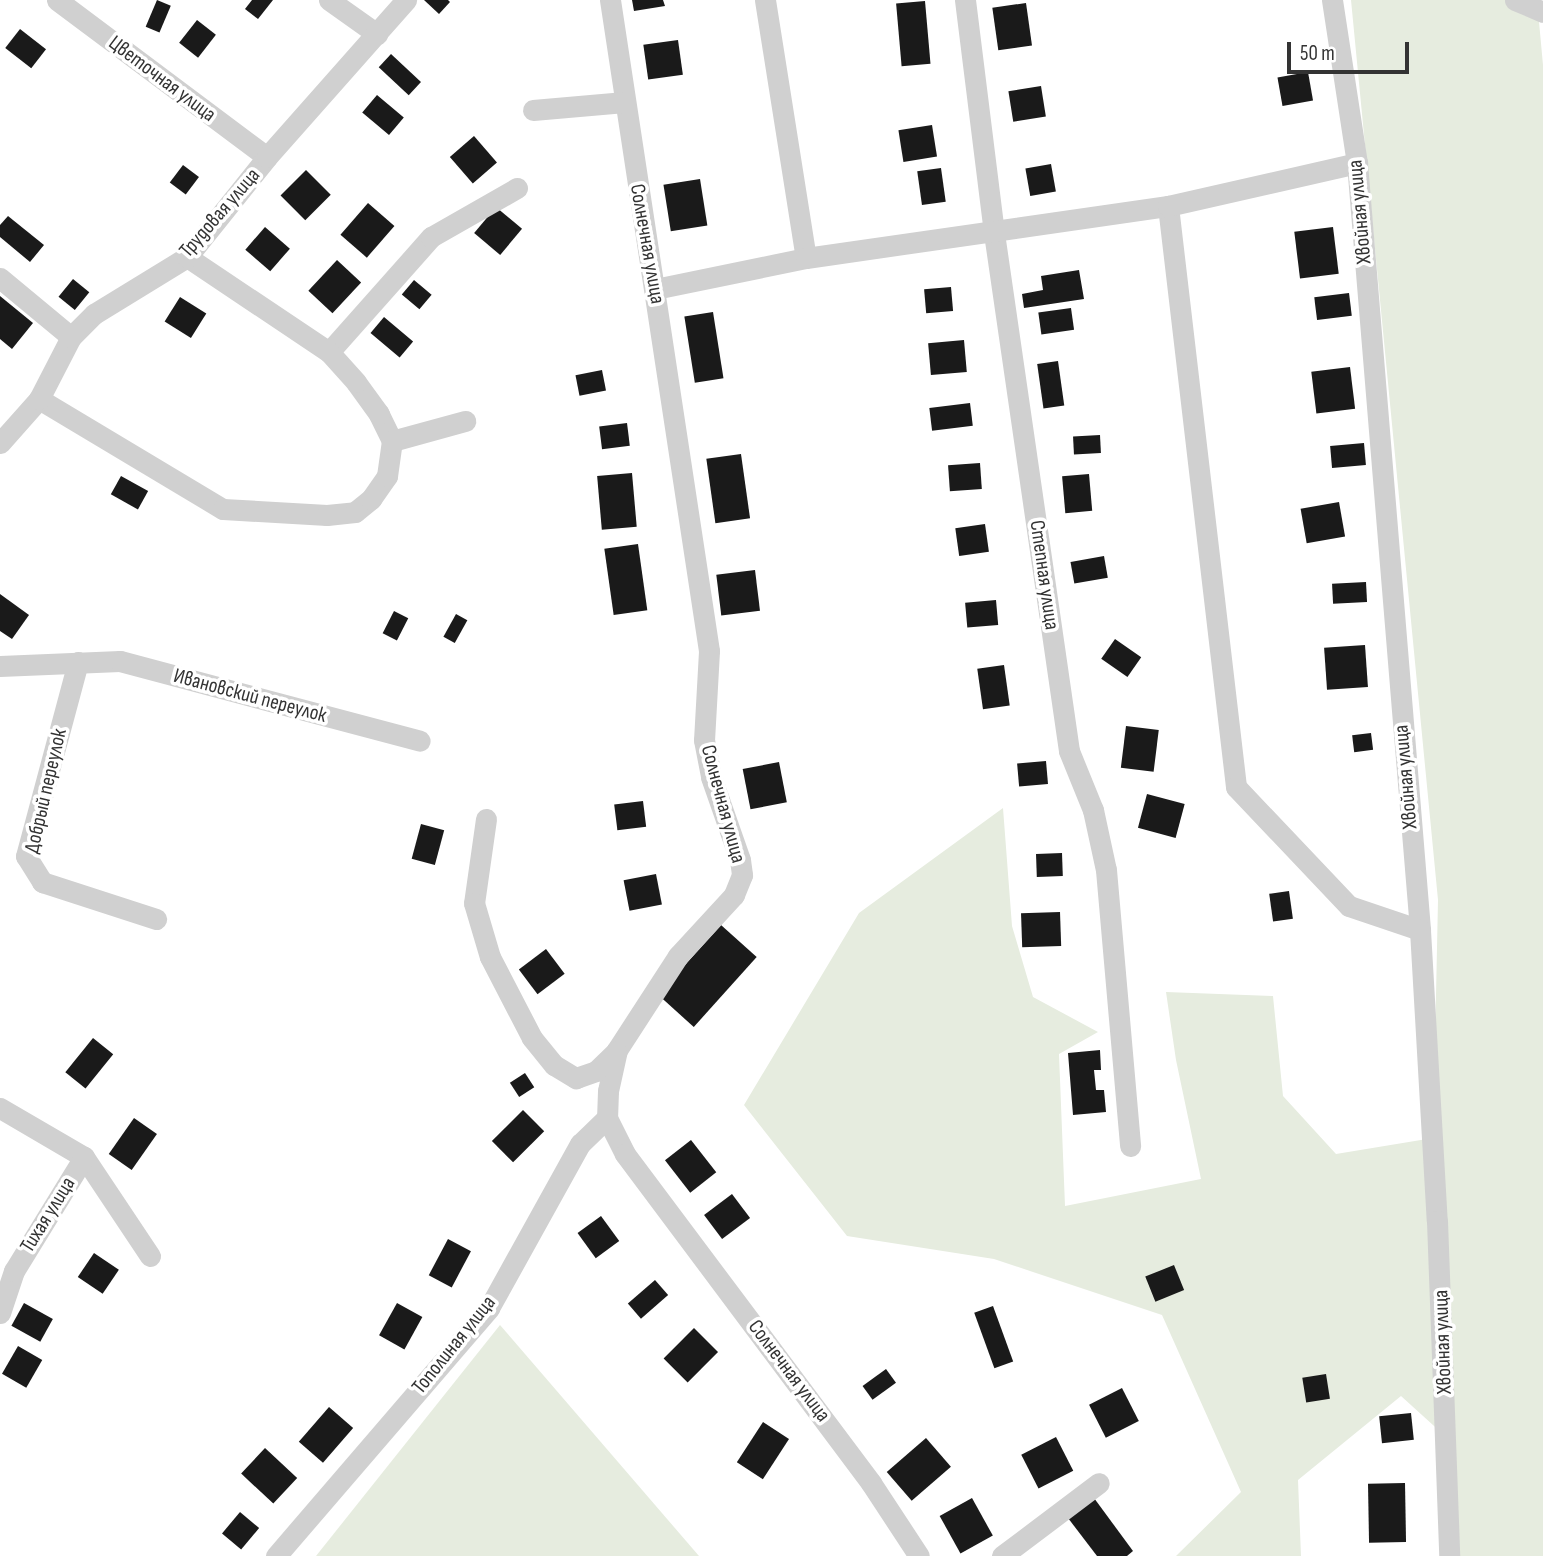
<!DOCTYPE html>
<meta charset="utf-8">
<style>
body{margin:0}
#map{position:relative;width:1543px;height:1556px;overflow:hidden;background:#fff;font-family:"Sofia Sans Condensed",sans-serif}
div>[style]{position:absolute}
.green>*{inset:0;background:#e6ecdf}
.building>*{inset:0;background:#1a1a1a;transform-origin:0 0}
.minor>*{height:21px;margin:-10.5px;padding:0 10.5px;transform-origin:10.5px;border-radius:10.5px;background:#d0d0d0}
span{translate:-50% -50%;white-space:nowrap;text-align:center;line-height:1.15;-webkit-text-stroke:7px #fff;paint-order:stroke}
.street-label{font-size:21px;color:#333}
.scale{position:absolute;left:1287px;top:42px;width:122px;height:32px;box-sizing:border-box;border:4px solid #333;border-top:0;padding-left:9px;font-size:21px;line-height:24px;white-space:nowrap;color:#333;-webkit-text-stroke:5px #fff;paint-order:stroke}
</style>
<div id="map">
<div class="green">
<div style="clip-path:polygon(1351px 0,1537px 0,1543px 65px,1543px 1556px,1455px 1556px,1455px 1445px,1401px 1396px,1298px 1480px,1301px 1556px,1176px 1556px,1241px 1492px,1162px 1315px,994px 1259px,847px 1236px,744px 1105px,859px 913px,1003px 808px,1012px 926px,1033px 997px,1098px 1032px,1059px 1054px,1065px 1206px,1201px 1179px,1176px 1060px,1166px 992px,1273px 996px,1283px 1096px,1336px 1154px,1433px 1138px,1438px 900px)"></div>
<div style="clip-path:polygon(500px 1325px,699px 1556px,316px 1556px)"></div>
</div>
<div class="building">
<div style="left:157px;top:0;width:15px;height:29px;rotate:23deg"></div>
<div style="clip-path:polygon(252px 0,273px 0,258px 19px,245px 9px)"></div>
<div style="clip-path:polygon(424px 0,448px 0,450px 2px,439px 14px)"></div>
<div style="clip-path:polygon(632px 0,663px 0,665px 6px,634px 11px)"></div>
<div style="left:925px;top:1px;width:63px;height:29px;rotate:85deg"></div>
<div style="left:1026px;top:3px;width:43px;height:34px;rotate:82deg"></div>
<div style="left:197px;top:20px;width:24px;height:29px;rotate:38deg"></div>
<div style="left:20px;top:29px;width:33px;height:24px;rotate:38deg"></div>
<div style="left:678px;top:40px;width:35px;height:35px;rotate:82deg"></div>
<div style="left:391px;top:54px;width:41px;height:18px;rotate:43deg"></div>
<div style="left:1308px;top:72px;width:29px;height:31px;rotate:80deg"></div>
<div style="left:1041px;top:86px;width:31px;height:33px;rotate:81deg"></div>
<div style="left:377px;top:95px;width:35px;height:23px;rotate:40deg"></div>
<div style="left:932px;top:125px;width:32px;height:34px;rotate:81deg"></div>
<div style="left:474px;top:136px;width:35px;height:32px;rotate:49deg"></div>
<div style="left:1051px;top:164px;width:28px;height:26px;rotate:80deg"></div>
<div style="left:183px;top:165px;width:20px;height:22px;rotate:37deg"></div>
<div style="left:941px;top:168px;width:34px;height:24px;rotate:82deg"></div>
<div style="left:306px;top:170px;width:35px;height:36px;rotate:45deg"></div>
<div style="left:700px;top:179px;width:47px;height:37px;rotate:81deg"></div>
<div style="left:368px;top:203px;width:35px;height:42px;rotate:41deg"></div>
<div style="left:496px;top:207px;width:34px;height:34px;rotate:40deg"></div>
<div style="clip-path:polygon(8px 216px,44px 245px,30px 262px,0 237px,0 225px)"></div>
<div style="left:265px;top:227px;width:33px;height:30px;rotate:41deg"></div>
<div style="left:1333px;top:227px;width:47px;height:39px;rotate:83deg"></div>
<div style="left:337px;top:260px;width:33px;height:42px;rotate:43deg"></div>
<div style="clip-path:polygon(1079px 270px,1084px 299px,1024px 308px,1022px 294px,1043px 290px,1041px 276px)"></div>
<div style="left:73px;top:279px;width:21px;height:23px;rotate:39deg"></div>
<div style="left:414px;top:280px;width:23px;height:19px;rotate:40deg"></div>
<div style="left:951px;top:287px;width:24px;height:27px;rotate:85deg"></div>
<div style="left:1349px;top:293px;width:23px;height:35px;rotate:83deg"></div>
<div style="clip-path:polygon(0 296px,33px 323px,12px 349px,0 339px)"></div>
<div style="left:180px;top:297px;width:31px;height:29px;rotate:32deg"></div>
<div style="left:1071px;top:308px;width:22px;height:33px;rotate:82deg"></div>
<div style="left:713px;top:312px;width:67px;height:29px;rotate:81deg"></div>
<div style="left:384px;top:317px;width:38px;height:21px;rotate:40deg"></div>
<div style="left:964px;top:340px;width:32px;height:36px;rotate:85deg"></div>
<div style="left:1058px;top:361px;width:45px;height:21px;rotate:82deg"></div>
<div style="left:1350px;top:367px;width:42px;height:39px;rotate:83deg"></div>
<div style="left:602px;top:370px;width:21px;height:27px;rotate:79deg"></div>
<div style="left:970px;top:403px;width:23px;height:41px;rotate:83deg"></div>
<div style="left:627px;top:423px;width:23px;height:28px;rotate:83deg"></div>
<div style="left:1100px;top:435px;width:18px;height:27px;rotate:87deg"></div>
<div style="left:1364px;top:443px;width:22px;height:34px;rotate:85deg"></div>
<div style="left:741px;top:454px;width:65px;height:35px;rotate:82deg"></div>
<div style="left:980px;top:463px;width:26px;height:32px;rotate:86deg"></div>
<div style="left:632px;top:473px;width:54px;height:35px;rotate:85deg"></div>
<div style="left:1089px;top:474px;width:37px;height:27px;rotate:85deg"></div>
<div style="left:121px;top:476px;width:31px;height:21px;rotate:29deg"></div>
<div style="left:1339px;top:502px;width:35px;height:39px;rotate:80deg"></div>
<div style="left:985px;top:524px;width:28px;height:30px;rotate:82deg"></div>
<div style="left:638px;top:544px;width:67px;height:34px;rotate:82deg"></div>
<div style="left:1104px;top:556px;width:22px;height:34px;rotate:80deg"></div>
<div style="left:755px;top:570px;width:41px;height:39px;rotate:83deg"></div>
<div style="left:1366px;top:582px;width:20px;height:34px;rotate:87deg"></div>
<div style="clip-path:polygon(0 594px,29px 615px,12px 639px,0 631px)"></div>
<div style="left:996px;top:600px;width:25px;height:31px;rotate:85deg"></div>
<div style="left:394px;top:611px;width:16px;height:25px;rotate:27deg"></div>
<div style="left:456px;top:614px;width:13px;height:26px;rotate:29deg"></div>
<div style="left:1115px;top:639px;width:32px;height:24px;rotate:35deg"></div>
<div style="left:1365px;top:645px;width:42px;height:41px;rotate:86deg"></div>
<div style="left:1004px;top:665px;width:41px;height:27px;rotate:82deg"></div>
<div style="left:1126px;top:726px;width:33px;height:42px;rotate:7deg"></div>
<div style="left:1371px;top:733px;width:17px;height:19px;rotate:83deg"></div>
<div style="left:1046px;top:761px;width:23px;height:29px;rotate:85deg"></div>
<div style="left:779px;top:762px;width:41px;height:37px;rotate:79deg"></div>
<div style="left:1147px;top:794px;width:39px;height:35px;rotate:15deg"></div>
<div style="left:643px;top:801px;width:26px;height:29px;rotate:83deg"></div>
<div style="left:421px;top:824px;width:24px;height:36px;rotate:15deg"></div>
<div style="left:1062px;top:853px;width:23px;height:26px;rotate:88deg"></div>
<div style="left:656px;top:874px;width:31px;height:33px;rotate:79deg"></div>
<div style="left:1289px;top:891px;width:28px;height:20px;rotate:82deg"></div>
<div style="left:1060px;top:912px;width:34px;height:39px;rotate:88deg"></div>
<div style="left:721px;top:925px;width:48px;height:94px;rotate:42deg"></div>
<div style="left:546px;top:949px;width:31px;height:34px;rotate:53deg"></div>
<div style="left:93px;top:1038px;width:26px;height:44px;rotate:39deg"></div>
<div style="clip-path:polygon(1100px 1050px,1101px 1070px,1094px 1070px,1096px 1090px,1104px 1090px,1106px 1112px,1073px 1115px,1068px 1053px)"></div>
<div style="left:525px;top:1073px;width:17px;height:18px;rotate:57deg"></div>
<div style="left:523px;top:1110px;width:30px;height:44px;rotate:45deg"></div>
<div style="left:134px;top:1118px;width:28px;height:44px;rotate:35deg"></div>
<div style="left:691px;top:1140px;width:41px;height:33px;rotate:52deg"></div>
<div style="left:732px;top:1194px;width:30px;height:35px;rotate:53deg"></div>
<div style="left:601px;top:1216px;width:31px;height:29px;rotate:54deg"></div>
<div style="left:448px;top:1239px;width:26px;height:41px;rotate:28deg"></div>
<div style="left:94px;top:1253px;width:30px;height:29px;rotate:34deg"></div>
<div style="left:1174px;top:1265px;width:27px;height:31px;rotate:68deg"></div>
<div style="left:655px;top:1280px;width:20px;height:36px;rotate:49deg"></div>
<div style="left:24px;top:1303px;width:33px;height:26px;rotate:29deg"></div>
<div style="left:397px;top:1303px;width:29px;height:37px;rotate:29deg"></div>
<div style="left:993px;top:1306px;width:59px;height:20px;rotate:70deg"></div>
<div style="left:694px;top:1328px;width:34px;height:43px;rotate:45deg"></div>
<div style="left:18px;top:1346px;width:28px;height:32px;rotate:30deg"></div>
<div style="left:886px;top:1369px;width:17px;height:29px;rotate:54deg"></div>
<div style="left:1326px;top:1374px;width:25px;height:24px;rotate:81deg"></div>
<div style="left:1122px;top:1388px;width:37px;height:37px;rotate:63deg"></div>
<div style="left:329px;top:1407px;width:32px;height:46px;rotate:41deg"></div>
<div style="left:1411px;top:1413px;width:27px;height:32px;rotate:84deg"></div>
<div style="left:763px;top:1422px;width:31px;height:48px;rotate:33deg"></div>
<div style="left:1056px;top:1437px;width:38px;height:39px;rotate:63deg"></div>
<div style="left:926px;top:1438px;width:38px;height:52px;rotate:49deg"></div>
<div style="left:265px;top:1448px;width:44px;height:35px;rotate:43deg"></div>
<div style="left:1405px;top:1483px;width:59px;height:37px;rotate:89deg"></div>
<div style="left:972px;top:1498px;width:43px;height:37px;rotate:61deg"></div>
<div style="clip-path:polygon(1094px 1498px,1133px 1551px,1127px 1556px,1097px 1556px,1068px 1518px)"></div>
<div style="left:240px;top:1512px;width:25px;height:28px;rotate:40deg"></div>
</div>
<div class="minor">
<div style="left:57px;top:0;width:262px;rotate:36.8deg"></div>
<div style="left:329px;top:0;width:59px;rotate:35.3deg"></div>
<div style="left:610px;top:0;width:658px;rotate:81.35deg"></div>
<div style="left:709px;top:651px;width:89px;rotate:93.2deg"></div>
<div style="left:704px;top:740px;width:38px;rotate:79deg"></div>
<div style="left:711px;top:777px;width:88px;rotate:70.7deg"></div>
<div style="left:740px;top:860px;width:15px;rotate:82deg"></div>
<div style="left:742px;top:875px;width:22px;rotate:112deg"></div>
<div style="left:734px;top:895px;width:83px;rotate:132.6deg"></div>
<div style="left:678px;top:956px;width:112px;rotate:123deg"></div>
<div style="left:617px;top:1050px;width:42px;rotate:102.4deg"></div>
<div style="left:608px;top:1091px;width:27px;rotate:92deg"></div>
<div style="left:607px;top:1118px;width:40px;rotate:63.4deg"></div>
<div style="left:625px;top:1154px;width:411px;rotate:53.2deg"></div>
<div style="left:871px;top:1483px;width:87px;rotate:56.7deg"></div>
<div style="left:765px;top:0;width:261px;rotate:81deg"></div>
<div style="left:965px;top:0;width:235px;rotate:82.9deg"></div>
<div style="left:994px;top:233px;width:523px;rotate:81.76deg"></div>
<div style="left:1069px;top:751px;width:64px;rotate:67.9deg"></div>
<div style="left:1093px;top:810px;width:61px;rotate:77.8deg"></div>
<div style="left:1106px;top:870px;width:277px;rotate:85deg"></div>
<div style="left:1332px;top:0;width:165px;rotate:81.3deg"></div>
<div style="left:1357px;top:163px;width:770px;rotate:85.3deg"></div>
<div style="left:1420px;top:930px;width:291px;rotate:86.7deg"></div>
<div style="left:1437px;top:1221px;width:335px;rotate:87.9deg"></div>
<div style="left:1515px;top:0;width:30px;rotate:23deg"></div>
<div style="left:533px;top:110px;width:92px;rotate:-5deg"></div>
<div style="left:1168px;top:206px;width:585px;rotate:83.32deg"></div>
<div style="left:1236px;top:787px;width:164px;rotate:46.5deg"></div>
<div style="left:1349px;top:906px;width:75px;rotate:18.7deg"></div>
<div style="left:0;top:278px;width:92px;rotate:39.7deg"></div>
<div style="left:655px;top:289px;width:154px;rotate:-11.6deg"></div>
<div style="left:806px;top:258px;width:366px;rotate:-8.2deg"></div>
<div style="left:1168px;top:206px;width:194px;rotate:-12.8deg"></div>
<div style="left:329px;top:352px;width:154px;rotate:-48.4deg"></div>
<div style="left:431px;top:237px;width:99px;rotate:-29.7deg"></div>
<div style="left:39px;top:399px;width:214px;rotate:30.9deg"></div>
<div style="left:223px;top:509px;width:104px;rotate:3.3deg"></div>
<div style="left:327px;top:515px;width:28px;rotate:-6deg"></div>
<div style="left:355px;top:512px;width:21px;rotate:-39deg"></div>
<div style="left:371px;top:499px;width:28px;rotate:-55deg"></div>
<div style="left:387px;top:476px;width:35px;rotate:-82deg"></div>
<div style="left:392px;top:441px;width:30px;rotate:-116deg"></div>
<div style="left:379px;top:414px;width:39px;rotate:-126deg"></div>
<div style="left:356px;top:382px;width:40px;rotate:-132deg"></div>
<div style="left:329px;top:352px;width:171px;rotate:-146.2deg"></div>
<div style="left:392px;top:441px;width:76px;rotate:-15.3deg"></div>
<div style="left:0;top:443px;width:59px;rotate:-48.4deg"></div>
<div style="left:39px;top:399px;width:70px;rotate:-62.7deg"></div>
<div style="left:71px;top:337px;width:33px;rotate:-45deg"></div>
<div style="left:94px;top:314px;width:109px;rotate:-31.5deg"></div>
<div style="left:187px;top:257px;width:128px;rotate:-51.3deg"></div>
<div style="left:267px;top:157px;width:210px;rotate:-48.5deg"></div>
<div style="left:78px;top:662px;width:201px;rotate:105deg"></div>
<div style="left:26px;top:856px;width:31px;rotate:58deg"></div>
<div style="left:42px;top:882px;width:120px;rotate:18deg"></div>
<div style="left:0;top:666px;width:120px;rotate:-2.4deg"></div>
<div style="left:120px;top:661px;width:310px;rotate:14.9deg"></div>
<div style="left:486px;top:819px;width:85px;rotate:98.1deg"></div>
<div style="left:474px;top:903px;width:56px;rotate:73.5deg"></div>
<div style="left:490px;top:957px;width:91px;rotate:62.6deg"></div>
<div style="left:532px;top:1038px;width:35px;rotate:51deg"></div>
<div style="left:554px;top:1065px;width:26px;rotate:31deg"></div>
<div style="left:576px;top:1078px;width:21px;rotate:-19deg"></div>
<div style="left:596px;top:1071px;width:28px;rotate:-44deg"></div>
<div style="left:0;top:1108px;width:97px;rotate:30.3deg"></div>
<div style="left:84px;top:1157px;width:119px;rotate:56.3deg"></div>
<div style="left:0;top:1313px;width:44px;rotate:-71.6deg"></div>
<div style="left:14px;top:1271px;width:134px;rotate:-58.4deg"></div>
<div style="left:276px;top:1556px;width:327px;rotate:-49.3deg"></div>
<div style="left:489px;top:1308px;width:188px;rotate:-61deg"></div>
<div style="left:580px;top:1144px;width:37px;rotate:-44deg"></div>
<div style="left:1002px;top:1556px;width:121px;rotate:-37deg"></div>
</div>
<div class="street-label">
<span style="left:162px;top:79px;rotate:37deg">Цветочная улица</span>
<span style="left:1360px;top:212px;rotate:-95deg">Хвойная улица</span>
<span style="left:220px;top:213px;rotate:-49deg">Трудовая улица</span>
<span style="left:647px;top:244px;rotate:80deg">Солнечная улица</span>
<span style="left:1044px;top:575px;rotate:82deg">Степная улица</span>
<span style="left:250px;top:696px;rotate:15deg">Ивановский переулок</span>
<span style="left:1406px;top:777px;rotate:-95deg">Хвойная улица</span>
<span style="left:46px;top:791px;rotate:-77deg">Добрый переулок</span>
<span style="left:723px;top:804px;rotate:75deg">Солнечная улица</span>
<span style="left:48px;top:1215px;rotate:-58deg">Тихая улица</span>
<span style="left:1443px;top:1342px;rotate:-92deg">Хвойная улица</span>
<span style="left:454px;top:1345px;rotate:-51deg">Тополиная улица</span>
<span style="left:789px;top:1371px;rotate:53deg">Солнечная улица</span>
</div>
<div class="scale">50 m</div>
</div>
